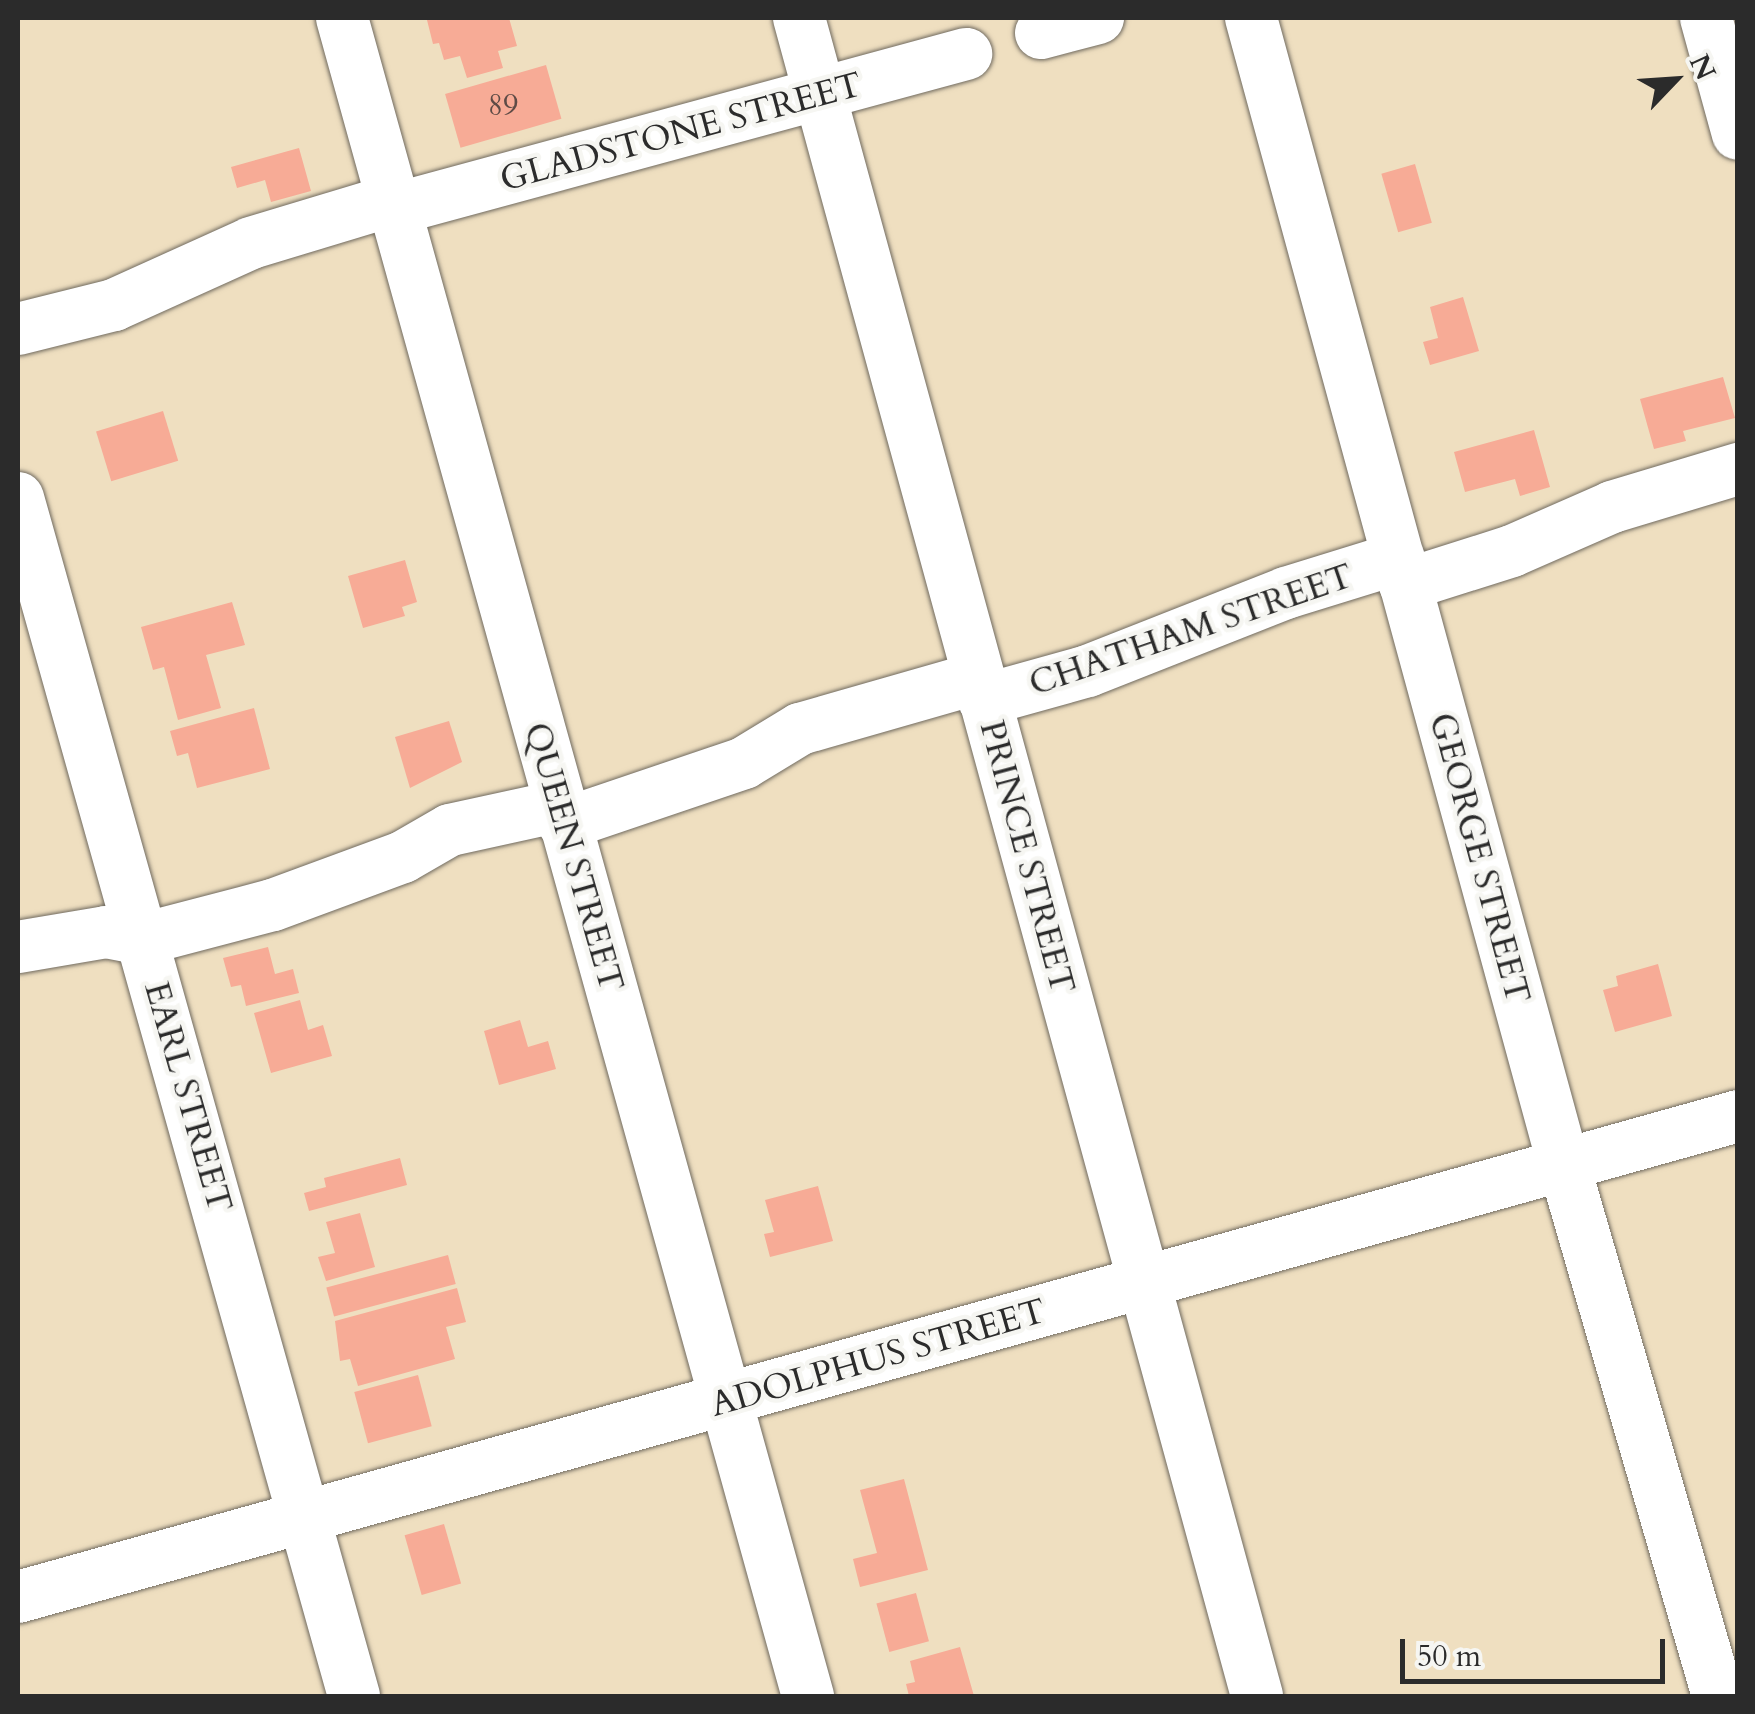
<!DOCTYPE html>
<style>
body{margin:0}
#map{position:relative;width:1755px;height:1714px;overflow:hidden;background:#efdfc0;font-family:Cardo,serif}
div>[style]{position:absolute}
.building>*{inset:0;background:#f7ab96;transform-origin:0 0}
.roads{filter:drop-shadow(0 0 2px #706a5f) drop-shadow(0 0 2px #706a5f)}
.minor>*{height:52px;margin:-26px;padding:0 26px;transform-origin:26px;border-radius:26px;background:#fff}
span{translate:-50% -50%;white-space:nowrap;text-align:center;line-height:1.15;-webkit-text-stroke:9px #f6f6f2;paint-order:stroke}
.number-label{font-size:30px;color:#5e4b46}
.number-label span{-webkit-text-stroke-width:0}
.street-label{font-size:35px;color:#2b2b2b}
.frame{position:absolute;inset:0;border:20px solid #2b2b2b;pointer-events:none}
.north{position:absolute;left:1625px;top:30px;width:100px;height:100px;-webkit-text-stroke:8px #f6f6f2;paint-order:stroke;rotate:65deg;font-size:28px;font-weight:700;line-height:40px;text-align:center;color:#2b2b2b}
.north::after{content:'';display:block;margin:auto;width:35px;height:45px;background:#2b2b2b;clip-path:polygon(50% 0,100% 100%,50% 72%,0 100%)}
.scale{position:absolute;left:1400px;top:1639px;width:265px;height:45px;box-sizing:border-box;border:5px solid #2b2b2b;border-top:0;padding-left:12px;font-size:30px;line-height:35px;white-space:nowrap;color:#2b2b2b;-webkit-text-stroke:8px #f6f6f2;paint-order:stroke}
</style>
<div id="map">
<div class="building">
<div style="clip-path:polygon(509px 18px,517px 46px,498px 51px,503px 68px,467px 78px,460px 56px,444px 60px,439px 43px,433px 44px,427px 20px)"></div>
<div style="left:546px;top:65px;width:56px;height:105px;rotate:74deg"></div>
<div style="clip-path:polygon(299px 148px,311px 191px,271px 202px,265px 180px,237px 188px,231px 167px)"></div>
<div style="left:1415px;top:164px;width:61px;height:35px;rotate:74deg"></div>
<div style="clip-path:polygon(1463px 297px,1479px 351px,1430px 365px,1423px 342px,1438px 338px,1430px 307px)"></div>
<div style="clip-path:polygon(1723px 377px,1735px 418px,1683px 431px,1686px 441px,1654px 449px,1640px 399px)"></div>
<div style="left:163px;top:411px;width:52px;height:70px;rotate:73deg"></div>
<div style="clip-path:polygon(1534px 430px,1550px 487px,1520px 496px,1515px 479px,1465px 492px,1454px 452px)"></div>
<div style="clip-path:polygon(405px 560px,417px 602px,402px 607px,405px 616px,363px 628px,348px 576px)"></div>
<div style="clip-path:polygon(232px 602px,245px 645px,206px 655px,221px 708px,178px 720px,164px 667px,153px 670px,141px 627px)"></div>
<div style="clip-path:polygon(254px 708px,270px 769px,197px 788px,188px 753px,177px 756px,170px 731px)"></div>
<div style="clip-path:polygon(449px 721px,462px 762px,410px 788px,395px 737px)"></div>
<div style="clip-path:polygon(268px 947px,275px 974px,293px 969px,299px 993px,246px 1006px,241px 985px,231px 987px,223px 958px)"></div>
<div style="clip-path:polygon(1658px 964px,1672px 1016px,1615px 1032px,1603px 990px,1618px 986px,1616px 976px)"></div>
<div style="clip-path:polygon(300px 1000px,308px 1030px,323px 1025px,332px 1056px,271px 1073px,254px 1013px)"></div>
<div style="clip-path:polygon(520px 1020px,528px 1047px,548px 1041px,556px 1069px,499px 1085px,484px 1031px)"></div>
<div style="clip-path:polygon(400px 1158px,407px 1185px,309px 1211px,304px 1193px,326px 1187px,324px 1178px)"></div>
<div style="clip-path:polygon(818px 1186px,833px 1241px,770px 1257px,764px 1234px,774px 1232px,765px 1200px)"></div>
<div style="clip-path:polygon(360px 1213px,375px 1267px,326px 1281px,318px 1257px,335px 1253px,326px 1222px)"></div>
<div style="left:448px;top:1255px;width:30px;height:126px;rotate:75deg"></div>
<div style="clip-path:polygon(457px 1288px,466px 1322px,446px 1327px,455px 1359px,358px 1386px,350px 1359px,340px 1361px,335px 1321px)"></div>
<div style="left:418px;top:1375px;width:53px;height:66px;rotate:75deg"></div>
<div style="clip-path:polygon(904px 1479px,928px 1570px,860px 1587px,853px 1559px,877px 1553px,860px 1490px)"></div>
<div style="left:444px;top:1524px;width:62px;height:41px;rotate:74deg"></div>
<div style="left:916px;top:1593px;width:50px;height:41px;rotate:75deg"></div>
<div style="clip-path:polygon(960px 1647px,974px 1696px,909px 1696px,906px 1684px,915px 1682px,910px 1661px)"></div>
</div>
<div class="roads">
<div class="minor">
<div style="left:342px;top:18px;width:1742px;rotate:74.48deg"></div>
<div style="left:799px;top:18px;width:1739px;rotate:74.73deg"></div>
<div style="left:1251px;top:18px;width:1171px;rotate:74.75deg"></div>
<div style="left:1559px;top:1148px;width:571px;rotate:73.82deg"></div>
<div style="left:1706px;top:18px;width:120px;rotate:74.6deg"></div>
<div style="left:1041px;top:33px;width:59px;rotate:-14.7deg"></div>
<div style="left:395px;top:209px;width:592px;rotate:-15.19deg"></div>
<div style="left:18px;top:329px;width:99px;rotate:-14deg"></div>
<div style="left:114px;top:305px;width:150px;rotate:-24.3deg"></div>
<div style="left:251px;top:243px;width:148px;rotate:-16.8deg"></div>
<div style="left:18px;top:498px;width:1244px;rotate:74.33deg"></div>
<div style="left:1405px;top:585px;width:112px;rotate:-17.6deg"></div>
<div style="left:1512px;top:551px;width:109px;rotate:-23.7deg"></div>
<div style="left:1612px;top:507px;width:132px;rotate:-16.8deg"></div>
<div style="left:984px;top:700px;width:108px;rotate:-15.6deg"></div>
<div style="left:1088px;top:671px;width:213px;rotate:-21.5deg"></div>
<div style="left:1286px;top:593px;width:118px;rotate:-17.2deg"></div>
<div style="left:564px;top:824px;width:190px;rotate:-18.7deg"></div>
<div style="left:744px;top:763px;width:66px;rotate:-31.3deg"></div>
<div style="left:800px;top:729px;width:185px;rotate:-16deg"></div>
<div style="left:18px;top:947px;width:89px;rotate:-9.7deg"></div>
<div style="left:106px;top:932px;width:38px;rotate:11deg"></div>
<div style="left:143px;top:939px;width:134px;rotate:-14.7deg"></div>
<div style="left:273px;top:905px;width:139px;rotate:-20.3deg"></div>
<div style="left:403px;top:857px;width:54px;rotate:-29.9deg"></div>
<div style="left:450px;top:830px;width:113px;rotate:-12.3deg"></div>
<div style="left:18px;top:1597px;width:1786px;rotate:-15.62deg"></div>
</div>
</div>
<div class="number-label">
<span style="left:503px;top:106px">89</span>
</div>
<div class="street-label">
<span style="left:681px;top:132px;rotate:-15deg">GLADSTONE STREET</span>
<span style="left:1191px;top:630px;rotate:-19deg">CHATHAM STREET</span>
<span style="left:574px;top:857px;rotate:74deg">QUEEN STREET</span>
<span style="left:1027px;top:857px;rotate:75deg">PRINCE STREET</span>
<span style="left:1480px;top:858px;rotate:75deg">GEORGE STREET</span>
<span style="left:188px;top:1097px;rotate:74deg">EARL STREET</span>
<span style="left:878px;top:1358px;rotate:-16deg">ADOLPHUS STREET</span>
</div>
<div class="frame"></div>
<div class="north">N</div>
<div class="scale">50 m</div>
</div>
